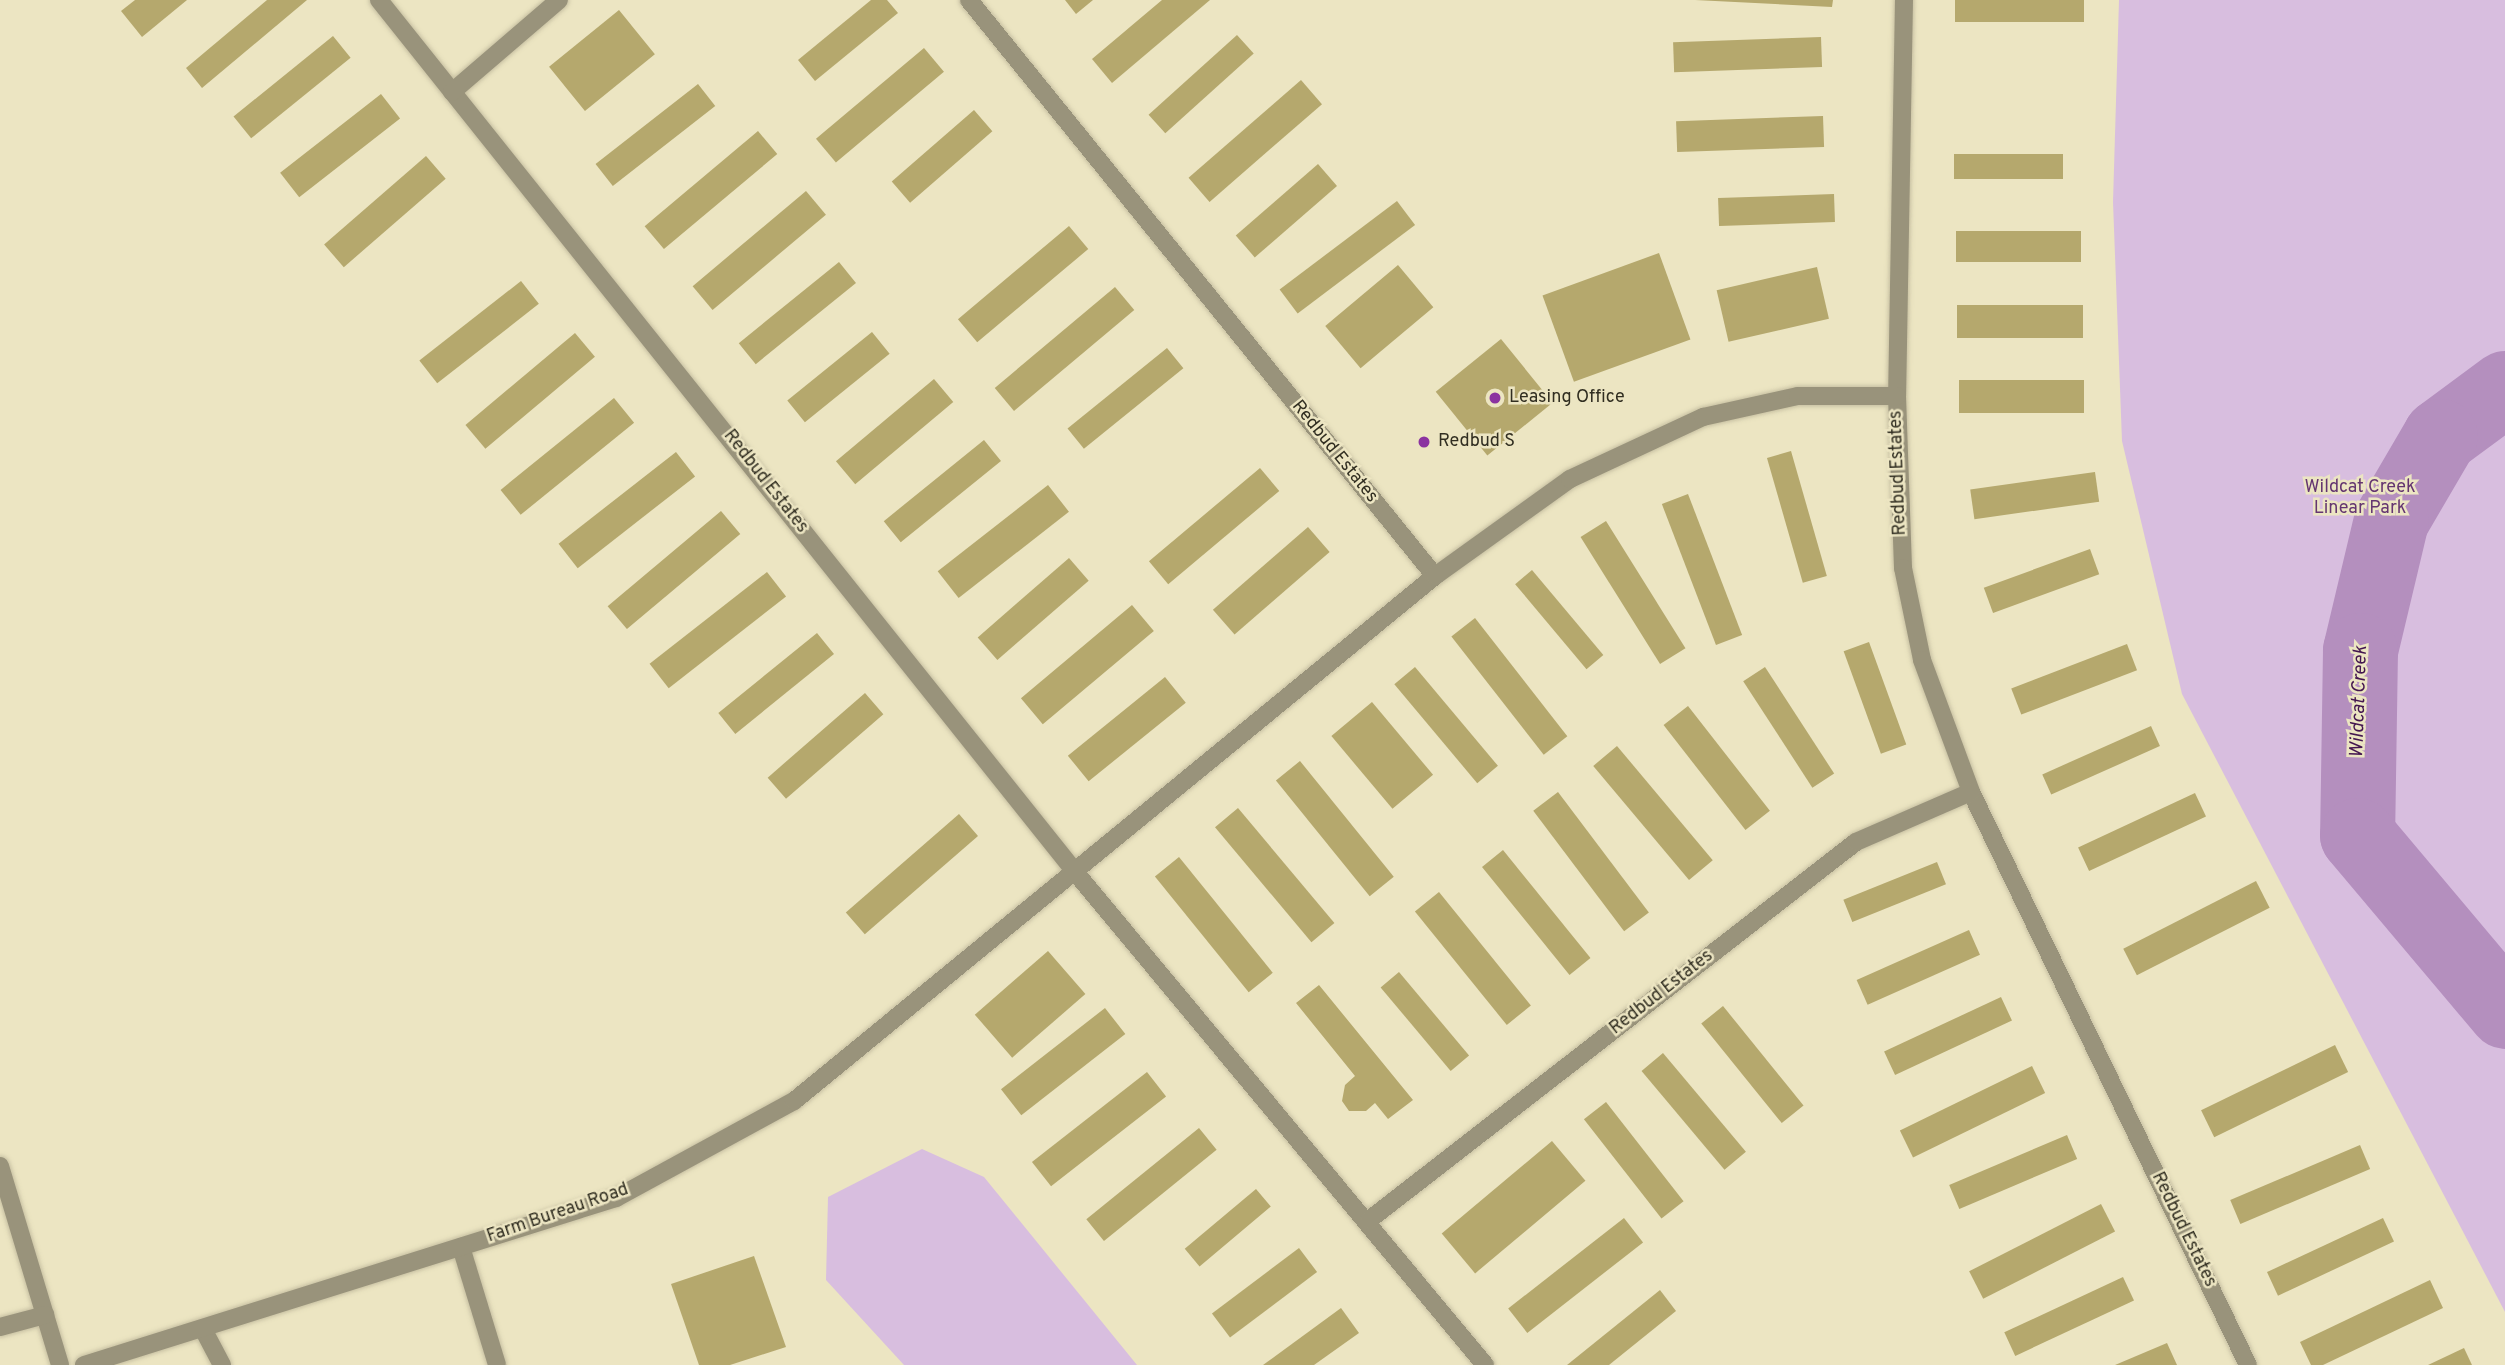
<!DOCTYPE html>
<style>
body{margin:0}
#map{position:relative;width:2505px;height:1365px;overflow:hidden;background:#ece5c2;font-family:Overpass,sans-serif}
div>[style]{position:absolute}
.green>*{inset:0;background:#d8bedf}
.river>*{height:75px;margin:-37.5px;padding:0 37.5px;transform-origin:37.5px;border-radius:37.5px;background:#b48fbe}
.building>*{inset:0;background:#b5a86d;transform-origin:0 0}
.roads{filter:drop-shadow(0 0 2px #c7c0a2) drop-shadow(0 0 2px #c7c0a2)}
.service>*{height:18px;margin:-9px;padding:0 9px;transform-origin:9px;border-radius:9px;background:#99937b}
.minor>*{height:18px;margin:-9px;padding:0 9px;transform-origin:9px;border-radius:9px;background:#99937b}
.dots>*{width:19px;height:19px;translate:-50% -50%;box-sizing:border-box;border:4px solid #ece5c2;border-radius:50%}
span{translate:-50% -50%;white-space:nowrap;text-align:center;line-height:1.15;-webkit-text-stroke:5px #ece5c2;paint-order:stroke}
.poi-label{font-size:18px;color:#312e21}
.left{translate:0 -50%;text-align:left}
.street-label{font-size:18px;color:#312e21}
.park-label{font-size:18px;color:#643570}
.water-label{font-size:19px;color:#43154f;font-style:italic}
</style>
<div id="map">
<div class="green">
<div style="clip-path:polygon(2119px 0,2505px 0,2505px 1312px,2182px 694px,2122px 441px,2113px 202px)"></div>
<div style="clip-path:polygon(922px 1149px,984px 1177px,1137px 1365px,904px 1365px,826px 1280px,828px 1197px)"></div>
</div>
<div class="river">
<div style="left:2505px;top:388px;width:81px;rotate:143.6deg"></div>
<div style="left:2440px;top:436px;width:97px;rotate:120.3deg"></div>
<div style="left:2391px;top:520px;width:134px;rotate:103.4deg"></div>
<div style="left:2360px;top:650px;width:185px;rotate:90.9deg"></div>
<div style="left:2357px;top:835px;width:230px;rotate:49.9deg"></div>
</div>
<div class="building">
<div style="clip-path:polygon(135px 0,187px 0,142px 37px,121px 11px)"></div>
<div style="clip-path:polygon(267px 0,307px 0,202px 88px,186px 68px)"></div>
<div style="clip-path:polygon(871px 0,887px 0,898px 13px,815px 81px,798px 60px)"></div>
<div style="clip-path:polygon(1065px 0,1093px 0,1076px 14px)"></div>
<div style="clip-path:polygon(1162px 0,1210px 0,1112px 83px,1092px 59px)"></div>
<div style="clip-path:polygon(1695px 0,1833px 0,1832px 7px)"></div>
<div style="left:1955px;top:0;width:129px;height:22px"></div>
<div style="left:619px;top:10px;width:57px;height:90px;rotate:51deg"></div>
<div style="left:1237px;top:35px;width:25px;height:119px;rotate:48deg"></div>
<div style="left:333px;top:36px;width:28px;height:128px;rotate:51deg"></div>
<div style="left:1821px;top:37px;width:30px;height:148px;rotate:88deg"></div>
<div style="left:924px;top:48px;width:31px;height:141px;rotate:50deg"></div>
<div style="left:1301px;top:80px;width:32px;height:149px;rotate:49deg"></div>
<div style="left:698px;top:84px;width:28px;height:130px;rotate:52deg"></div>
<div style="left:381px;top:94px;width:31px;height:128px;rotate:52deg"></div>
<div style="left:974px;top:110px;width:28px;height:109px;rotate:49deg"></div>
<div style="left:1823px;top:116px;width:31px;height:147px;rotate:88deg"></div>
<div style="left:758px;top:131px;width:30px;height:148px;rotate:50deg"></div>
<div style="left:2063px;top:154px;width:25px;height:109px;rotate:90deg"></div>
<div style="left:426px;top:156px;width:30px;height:135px;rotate:49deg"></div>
<div style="left:1318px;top:164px;width:29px;height:109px;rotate:49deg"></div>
<div style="left:806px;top:191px;width:31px;height:148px;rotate:50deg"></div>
<div style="left:1834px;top:194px;width:28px;height:116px;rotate:88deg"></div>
<div style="left:1397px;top:201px;width:30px;height:147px;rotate:53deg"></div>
<div style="left:1069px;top:226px;width:30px;height:145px;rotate:50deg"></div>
<div style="left:1956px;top:231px;width:125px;height:31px"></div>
<div style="left:1659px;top:253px;width:92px;height:124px;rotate:70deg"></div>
<div style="left:839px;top:262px;width:27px;height:129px;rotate:51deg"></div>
<div style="left:1398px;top:265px;width:55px;height:95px;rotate:50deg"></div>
<div style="left:1817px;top:267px;width:53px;height:103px;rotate:77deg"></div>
<div style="left:521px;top:281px;width:29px;height:129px;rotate:52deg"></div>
<div style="left:1115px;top:287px;width:30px;height:157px;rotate:50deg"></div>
<div style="left:1957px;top:305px;width:126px;height:33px"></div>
<div style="left:872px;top:332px;width:28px;height:109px;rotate:51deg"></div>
<div style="left:575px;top:333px;width:31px;height:143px;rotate:50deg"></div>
<div style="left:1501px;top:339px;width:82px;height:84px;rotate:51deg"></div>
<div style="left:1167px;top:348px;width:26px;height:128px;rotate:51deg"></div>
<div style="left:934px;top:379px;width:30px;height:128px;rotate:50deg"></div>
<div style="left:2084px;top:380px;width:33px;height:125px;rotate:90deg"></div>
<div style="left:614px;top:398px;width:32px;height:146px;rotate:51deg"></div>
<div style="left:984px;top:440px;width:27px;height:129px;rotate:51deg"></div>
<div style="left:1791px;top:451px;width:130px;height:25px;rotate:74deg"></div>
<div style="left:676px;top:452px;width:31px;height:149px;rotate:52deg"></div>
<div style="left:1260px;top:468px;width:30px;height:145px;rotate:50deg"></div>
<div style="left:2095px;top:472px;width:30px;height:126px;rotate:82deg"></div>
<div style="left:1048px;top:485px;width:34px;height:140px;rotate:52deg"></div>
<div style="left:1688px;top:494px;width:151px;height:28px;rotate:69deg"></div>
<div style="left:721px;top:511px;width:30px;height:148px;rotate:50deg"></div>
<div style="left:1606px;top:521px;width:150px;height:30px;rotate:58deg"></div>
<div style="left:1308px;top:527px;width:33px;height:126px;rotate:49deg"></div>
<div style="left:2090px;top:549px;width:27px;height:113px;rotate:70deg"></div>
<div style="left:1069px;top:558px;width:30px;height:121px;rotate:49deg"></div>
<div style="left:1532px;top:570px;width:111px;height:22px;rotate:50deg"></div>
<div style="left:767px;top:572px;width:31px;height:149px;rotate:52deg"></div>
<div style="left:1132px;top:605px;width:34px;height:145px;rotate:50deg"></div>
<div style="left:1475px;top:618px;width:150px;height:30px;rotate:52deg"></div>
<div style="left:817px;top:633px;width:27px;height:127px;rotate:51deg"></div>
<div style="left:1869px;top:642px;width:109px;height:27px;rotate:70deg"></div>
<div style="left:2127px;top:644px;width:28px;height:124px;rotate:69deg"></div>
<div style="left:1415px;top:667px;width:129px;height:27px;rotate:50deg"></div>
<div style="left:1765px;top:667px;width:127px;height:26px;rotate:57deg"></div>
<div style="left:1165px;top:677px;width:33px;height:125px;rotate:51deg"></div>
<div style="left:865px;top:693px;width:28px;height:129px;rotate:49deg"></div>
<div style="left:1372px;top:702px;width:95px;height:53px;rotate:50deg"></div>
<div style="left:1688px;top:706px;width:133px;height:31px;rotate:52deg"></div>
<div style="left:2151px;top:726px;width:22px;height:119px;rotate:66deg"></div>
<div style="left:1617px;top:746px;width:149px;height:31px;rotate:50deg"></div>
<div style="left:1300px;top:761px;width:149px;height:31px;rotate:51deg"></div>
<div style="left:1558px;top:792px;width:151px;height:31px;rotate:53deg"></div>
<div style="left:2195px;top:793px;width:26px;height:129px;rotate:65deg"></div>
<div style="left:1238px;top:808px;width:150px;height:30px;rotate:50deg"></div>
<div style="left:959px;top:814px;width:29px;height:150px;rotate:49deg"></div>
<div style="left:1503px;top:850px;width:139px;height:27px;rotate:51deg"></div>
<div style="left:1179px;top:857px;width:149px;height:31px;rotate:51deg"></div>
<div style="left:1937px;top:862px;width:24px;height:101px;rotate:68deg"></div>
<div style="left:2256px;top:881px;width:30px;height:149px;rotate:63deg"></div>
<div style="left:1439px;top:892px;width:146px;height:31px;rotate:51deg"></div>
<div style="left:1969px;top:930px;width:27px;height:123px;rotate:66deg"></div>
<div style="left:1048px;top:951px;width:57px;height:97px;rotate:49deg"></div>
<div style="left:1399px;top:972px;width:109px;height:24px;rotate:50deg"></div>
<div style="clip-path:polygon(1319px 985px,1413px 1100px,1388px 1119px,1375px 1103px,1366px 1111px,1349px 1111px,1342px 1101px,1345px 1085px,1355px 1076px,1296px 1003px)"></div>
<div style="left:2001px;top:997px;width:26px;height:129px;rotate:65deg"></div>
<div style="left:1723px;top:1006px;width:128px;height:28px;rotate:51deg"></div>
<div style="left:1105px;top:1008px;width:33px;height:132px;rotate:52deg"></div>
<div style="left:2335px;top:1045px;width:30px;height:149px;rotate:64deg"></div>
<div style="left:1663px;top:1053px;width:129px;height:28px;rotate:50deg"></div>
<div style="left:2032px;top:1066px;width:30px;height:147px;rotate:64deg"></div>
<div style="left:1147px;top:1072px;width:31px;height:146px;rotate:52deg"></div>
<div style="left:1606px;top:1102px;width:126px;height:28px;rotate:52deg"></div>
<div style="left:1199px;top:1128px;width:28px;height:145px;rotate:51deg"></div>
<div style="left:2067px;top:1135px;width:26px;height:128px;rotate:67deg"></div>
<div style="left:1552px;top:1141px;width:52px;height:144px;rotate:50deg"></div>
<div style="left:2360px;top:1145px;width:26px;height:141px;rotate:67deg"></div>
<div style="left:1256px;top:1189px;width:23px;height:93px;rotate:50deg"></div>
<div style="left:2101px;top:1204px;width:31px;height:148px;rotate:63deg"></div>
<div style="left:1624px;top:1218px;width:31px;height:147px;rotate:52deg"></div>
<div style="left:2383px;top:1218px;width:26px;height:128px;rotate:65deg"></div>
<div style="left:1299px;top:1248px;width:30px;height:109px;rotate:53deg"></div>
<div style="clip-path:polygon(754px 1256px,786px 1347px,730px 1365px,699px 1365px,671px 1284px)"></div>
<div style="left:2123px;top:1277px;width:26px;height:131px;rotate:65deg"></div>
<div style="clip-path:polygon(2430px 1280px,2443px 1308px,2323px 1365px,2311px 1365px,2300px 1342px)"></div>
<div style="clip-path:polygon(1660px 1290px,1676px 1311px,1609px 1365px,1567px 1365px)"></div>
<div style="clip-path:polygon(1341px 1308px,1359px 1333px,1314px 1365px,1263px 1365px)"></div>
<div style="clip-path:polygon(2167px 1343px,2177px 1365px,2115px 1365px)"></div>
<div style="clip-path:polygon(2464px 1348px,2472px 1365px,2428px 1365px)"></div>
</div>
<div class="roads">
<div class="service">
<div style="left:0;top:1166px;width:208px;rotate:73.2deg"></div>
<div style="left:461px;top:1247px;width:123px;rotate:73deg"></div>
<div style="left:0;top:1327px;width:47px;rotate:-14.9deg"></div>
<div style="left:203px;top:1329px;width:41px;rotate:62.2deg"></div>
</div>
<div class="minor">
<div style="left:379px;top:0;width:1117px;rotate:51.4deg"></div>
<div style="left:1076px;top:873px;width:640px;rotate:50.26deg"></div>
<div style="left:969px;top:0;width:741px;rotate:51.03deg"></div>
<div style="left:1904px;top:0;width:396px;rotate:91deg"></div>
<div style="left:1897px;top:396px;width:172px;rotate:88deg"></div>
<div style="left:1903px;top:568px;width:94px;rotate:78.3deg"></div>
<div style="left:1922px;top:660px;width:141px;rotate:69.6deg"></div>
<div style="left:1971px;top:792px;width:636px;rotate:64.2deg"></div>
<div style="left:452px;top:92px;width:141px;rotate:-40.7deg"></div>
<div style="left:1369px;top:1220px;width:616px;rotate:-37.82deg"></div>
<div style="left:1856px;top:842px;width:125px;rotate:-23.5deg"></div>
<div style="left:84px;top:1365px;width:558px;rotate:-17.43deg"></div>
<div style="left:616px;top:1198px;width:203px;rotate:-28.6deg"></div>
<div style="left:794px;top:1101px;width:829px;rotate:-39.32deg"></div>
<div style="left:1435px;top:576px;width:166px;rotate:-35.7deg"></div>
<div style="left:1570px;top:479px;width:147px;rotate:-25deg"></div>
<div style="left:1703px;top:417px;width:97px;rotate:-12.5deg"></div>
<div style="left:1798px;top:396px;width:99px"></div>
</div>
</div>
<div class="dots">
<div style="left:1495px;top:398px;background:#8b33a0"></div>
<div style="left:1424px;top:442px;background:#8b33a0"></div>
</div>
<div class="poi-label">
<span class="left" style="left:1509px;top:398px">Leasing Office</span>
<span class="left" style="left:1438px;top:442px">Redbud S</span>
</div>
<div class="street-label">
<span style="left:1334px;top:452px;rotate:51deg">Redbud Estates</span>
<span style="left:1899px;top:473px;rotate:-92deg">Redbud Estates</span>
<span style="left:765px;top:482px;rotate:52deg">Redbud Estates</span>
<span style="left:1662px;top:993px;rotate:-38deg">Redbud Estates</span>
<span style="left:558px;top:1214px;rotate:-19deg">Farm Bureau Road</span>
<span style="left:2183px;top:1230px;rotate:64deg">Redbud Estates</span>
</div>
<div class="park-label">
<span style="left:2360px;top:499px">Wildcat Creek<br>Linear Park</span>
</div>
<div class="water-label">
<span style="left:2360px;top:702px;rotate:-88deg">Wildcat Creek</span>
</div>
</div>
